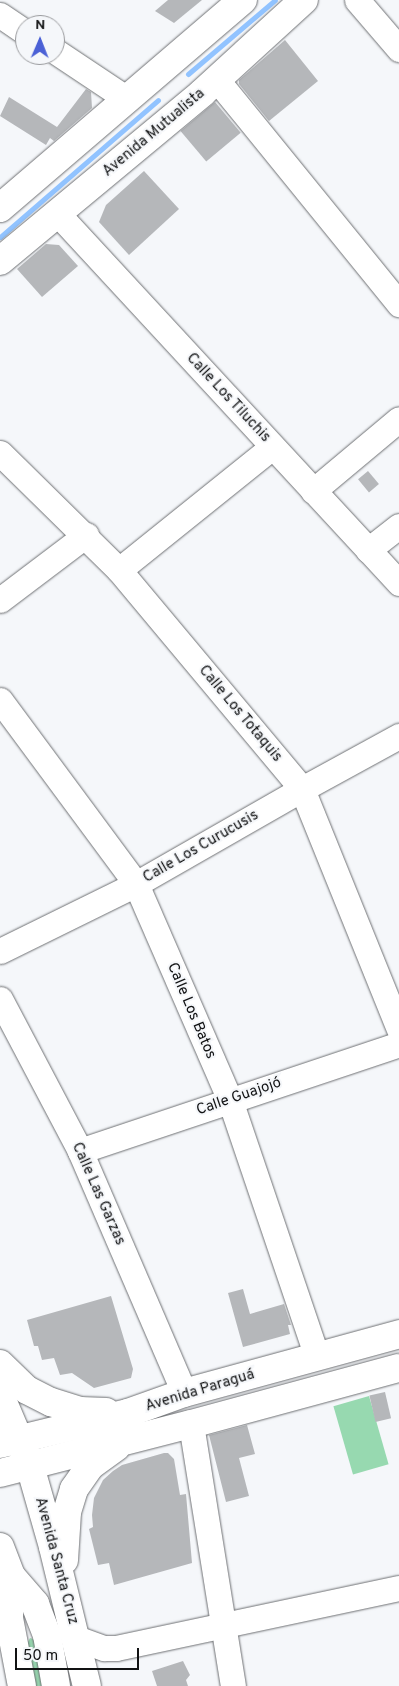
<!DOCTYPE html>
<meta charset="utf-8">
<style>
body{margin:0}
#map{position:relative;width:399px;height:1686px;overflow:hidden;background:#f5f7fa;font-family:Overpass,sans-serif}
div>[style]{position:absolute}
.green>*{inset:0;background:#97d9b0;transform-origin:0 0}
.stream>*{height:5px;margin:-2.5px;padding:0 2.5px;transform-origin:2.5px;border-radius:2.5px;background:#91c3ff}
.building>*{inset:0;background:#b5b7ba;transform-origin:0 0}
.roads{filter:drop-shadow(0 0 1px #6e7073) drop-shadow(0 0 1px #6e7073)}
.minor>*{height:25px;margin:-12.5px;padding:0 12.5px;transform-origin:12.5px;border-radius:12.5px;background:#fff}
.major>*{height:28px;margin:-14px;padding:0 14px;transform-origin:14px;border-radius:14px;background:#fff}
span{translate:-50% -50%;white-space:nowrap;text-align:center;line-height:1.15;-webkit-text-stroke:4px #f5f7fa;paint-order:stroke}
.street-label{font-size:15px;color:#111213}
.north{position:absolute;left:15px;top:15px;width:50px;height:50px;box-sizing:border-box;background:#f5f7fa;border:1px solid #9a9b9e;border-radius:50%;rotate:1deg;font-size:14px;font-weight:700;line-height:20px;text-align:center;color:#111213}
.north::after{content:'';display:block;margin:auto;width:18px;height:22px;background:#4b61d6;clip-path:polygon(50% 0,100% 100%,50% 72%,0 100%)}
.scale{position:absolute;left:15px;top:1648px;width:124px;height:22px;box-sizing:border-box;border:2px solid #111213;border-top:0;padding-left:6px;font-size:15px;line-height:18px;white-space:nowrap;color:#111213;-webkit-text-stroke:4px #f5f7fa;paint-order:stroke}
</style>
<div id="map">
<div class="green">
<div style="left:369px;top:1396px;width:71px;height:37px;rotate:74deg"></div>
<div style="clip-path:polygon(30px 1638px,36px 1640px,45px 1686px,34px 1686px,27px 1644px)"></div>
</div>
<div class="stream">
<div style="left:188px;top:74px;width:114px;rotate:-40.4deg"></div>
<div style="left:0;top:237px;width:209px;rotate:-40.9deg"></div>
</div>
<div class="building">
<div style="clip-path:polygon(168px 0,202px 0,174px 23px,155px 11px)"></div>
<div style="clip-path:polygon(285px 40px,318px 81px,269px 121px,239px 84px,239px 80px)"></div>
<div style="clip-path:polygon(86px 89px,91px 92px,92px 108px,54px 141px,50px 138px,46px 145px,0 116px,9px 97px,57px 127px)"></div>
<div style="left:215px;top:102px;width:40px;height:45px;rotate:50deg"></div>
<div style="clip-path:polygon(144px 171px,179px 209px,129px 255px,99px 222px,106px 205px)"></div>
<div style="clip-path:polygon(46px 244px,59px 245px,78px 266px,42px 297px,17px 269px)"></div>
<div style="left:368px;top:471px;width:17px;height:13px;rotate:50deg"></div>
<div style="clip-path:polygon(243px 1289px,250px 1314px,284px 1304px,291px 1325px,288px 1325px,290px 1334px,243px 1347px,228px 1293px)"></div>
<div style="clip-path:polygon(111px 1296px,133px 1369px,131px 1378px,94px 1388px,72px 1373px,60px 1375px,54px 1358px,42px 1360px,38px 1346px,34px 1346px,27px 1320px)"></div>
<div style="left:385px;top:1392px;width:27px;height:16px;rotate:77deg"></div>
<div style="clip-path:polygon(247px 1425px,255px 1454px,239px 1458px,249px 1496px,226px 1502px,209px 1435px)"></div>
<div style="clip-path:polygon(164px 1453px,168px 1453px,174px 1459px,180px 1495px,186px 1494px,192px 1563px,114px 1585px,109px 1563px,98px 1565px,89px 1529px,93px 1527px,92px 1515px,94px 1498px,103px 1480px,113px 1471px,122px 1465px)"></div>
<div style="clip-path:polygon(183px 1661px,190px 1675px,186px 1680px,188px 1686px,157px 1686px,152px 1671px)"></div>
</div>
<div class="roads">
<div class="minor">
<div style="left:357px;top:0;width:65px;rotate:49.4deg"></div>
<div style="left:0;top:15px;width:30px;rotate:34deg"></div>
<div style="left:55px;top:51px;width:87px;rotate:33.7deg"></div>
<div style="left:217px;top:80px;width:289px;rotate:50.9deg"></div>
<div style="left:57px;top:213px;width:504px;rotate:47.25deg"></div>
<div style="left:0;top:453px;width:167px;rotate:44.5deg"></div>
<div style="left:119px;top:570px;width:285px;rotate:50.1deg"></div>
<div style="left:302px;top:789px;width:259px;rotate:68deg"></div>
<div style="left:313px;top:491px;width:112px;rotate:-39.9deg"></div>
<div style="left:368px;top:550px;width:39px;rotate:-38deg"></div>
<div style="left:119px;top:570px;width:196px;rotate:-38.8deg"></div>
<div style="left:0;top:600px;width:108px;rotate:-37.1deg"></div>
<div style="left:0;top:700px;width:229px;rotate:53.5deg"></div>
<div style="left:136px;top:884px;width:236px;rotate:66.5deg"></div>
<div style="left:230px;top:1100px;width:271px;rotate:71.3deg"></div>
<div style="left:0;top:951px;width:152px;rotate:-26.2deg"></div>
<div style="left:136px;top:884px;width:191px;rotate:-29.8deg"></div>
<div style="left:302px;top:789px;width:111px;rotate:-28.7deg"></div>
<div style="left:0;top:999px;width:172px;rotate:62.2deg"></div>
<div style="left:80px;top:1151px;width:263px;rotate:66.7deg"></div>
<div style="left:80px;top:1151px;width:336px;rotate:-18.5deg"></div>
<div style="left:191px;top:1424px;width:265px;rotate:80.9deg"></div>
<div style="left:76px;top:1638px;width:30px;rotate:20deg"></div>
<div style="left:104px;top:1648px;width:12px"></div>
<div style="left:116px;top:1648px;width:289px;rotate:-12deg"></div>
</div>
<div class="major">
<div style="left:0;top:208px;width:320px;rotate:-40.6deg"></div>
<div style="left:0;top:261px;width:263px;rotate:-39.7deg"></div>
<div style="left:202px;top:93px;width:138px;rotate:-42.4deg"></div>
<div style="left:0;top:1364px;width:37px;rotate:44deg"></div>
<div style="left:27px;top:1390px;width:27px;rotate:27deg"></div>
<div style="left:51px;top:1402px;width:30px;rotate:17deg"></div>
<div style="left:80px;top:1411px;width:26px;rotate:2deg"></div>
<div style="left:0;top:1395px;width:77px;rotate:67.1deg"></div>
<div style="left:30px;top:1466px;width:84px;rotate:74.1deg"></div>
<div style="left:53px;top:1547px;width:143px;rotate:76.3deg"></div>
<div style="left:0;top:1444px;width:132px;rotate:-13.6deg"></div>
<div style="left:128px;top:1413px;width:59px;rotate:-19.7deg"></div>
<div style="left:184px;top:1393px;width:223px;rotate:-15.3deg"></div>
<div style="left:0;top:1473px;width:197px;rotate:-14.4deg"></div>
<div style="left:191px;top:1424px;width:215px;rotate:-15.1deg"></div>
<div style="left:0;top:1547px;width:31px;rotate:69deg"></div>
<div style="left:11px;top:1576px;width:37px;rotate:49deg"></div>
<div style="left:35px;top:1604px;width:33px;rotate:69deg"></div>
<div style="left:47px;top:1635px;width:52px;rotate:80deg"></div>
<div style="left:64px;top:1560px;width:48px;rotate:-86.4deg"></div>
<div style="left:67px;top:1512px;width:24px;rotate:-73deg"></div>
<div style="left:74px;top:1489px;width:28px;rotate:-55deg"></div>
<div style="left:90px;top:1466px;width:32px;rotate:-36deg"></div>
<div style="left:11px;top:1576px;width:42px;rotate:92.7deg"></div>
<div style="left:9px;top:1618px;width:69px;rotate:79.2deg"></div>
</div>
</div>
<div class="street-label">
<span style="left:154px;top:133px;rotate:-40deg">Avenida Mutualista</span>
<span style="left:228px;top:398px;rotate:47deg">Calle Los Tiluchis</span>
<span style="left:240px;top:714px;rotate:50deg">Calle Los Totaquis</span>
<span style="left:201px;top:847px;rotate:-30deg">Calle Los Curucusis</span>
<span style="left:191px;top:1011px;rotate:67deg">Calle Los Batos</span>
<span style="left:239px;top:1097px;rotate:-19deg">Calle Guajojó</span>
<span style="left:98px;top:1194px;rotate:66deg">Calle Las Garzas</span>
<span style="left:200px;top:1391px;rotate:-17deg">Avenida Paraguá</span>
<span style="left:56px;top:1561px;rotate:75deg">Avenida Santa Cruz</span>
</div>
<div class="north">N</div>
<div class="scale">50 m</div>
</div>
